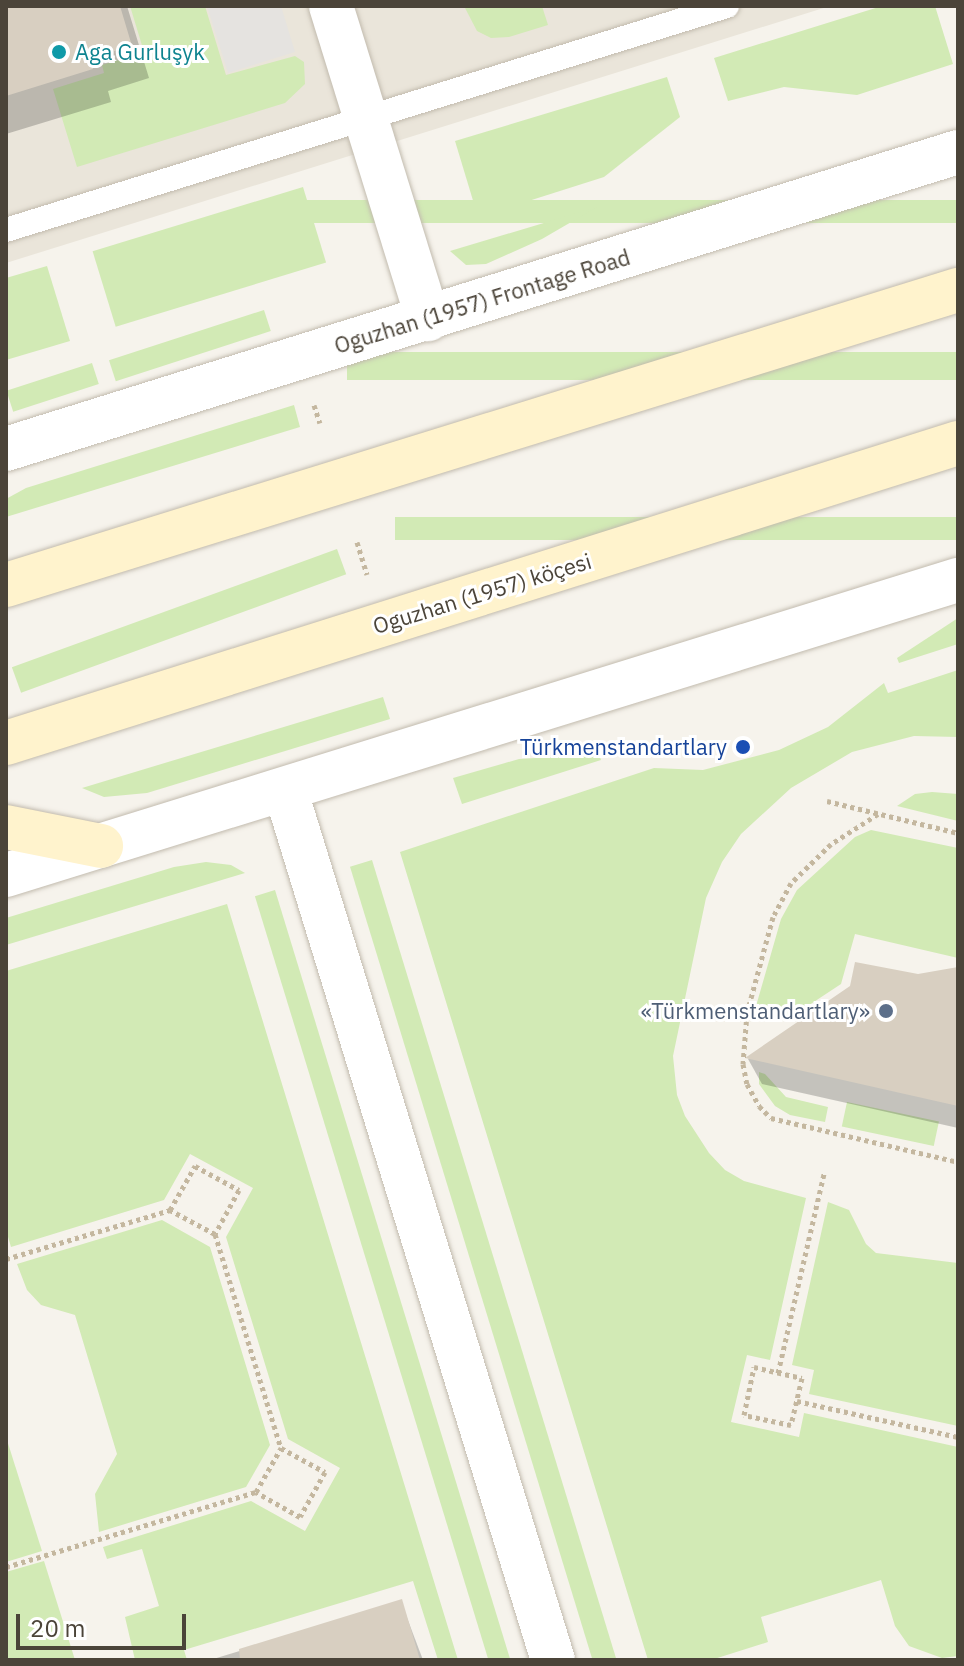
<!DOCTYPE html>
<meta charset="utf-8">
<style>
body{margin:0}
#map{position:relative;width:964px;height:1666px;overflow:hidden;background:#f6f3ec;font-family:"IBM Plex Sans",sans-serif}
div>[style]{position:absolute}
.residential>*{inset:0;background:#eae5da}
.green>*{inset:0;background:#d2eab5;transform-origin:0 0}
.parking>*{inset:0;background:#e5e3e0}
.shadow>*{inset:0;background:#0003}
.building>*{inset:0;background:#d8cfc1}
.path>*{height:5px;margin-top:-2.5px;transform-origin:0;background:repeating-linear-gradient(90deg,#c4b79f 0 4px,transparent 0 8px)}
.roads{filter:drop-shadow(0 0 2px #c2bbae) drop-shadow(0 0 2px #c2bbae)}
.service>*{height:24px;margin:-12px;padding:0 12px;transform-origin:12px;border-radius:12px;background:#fff}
.minor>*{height:44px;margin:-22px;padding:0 22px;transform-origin:22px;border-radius:22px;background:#fff}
.secondary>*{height:44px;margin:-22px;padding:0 22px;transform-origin:22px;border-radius:22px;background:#fff3cd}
.dots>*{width:22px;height:22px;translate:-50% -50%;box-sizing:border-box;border:4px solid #fff;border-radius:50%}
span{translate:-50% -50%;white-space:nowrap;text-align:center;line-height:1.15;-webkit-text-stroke:6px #fff;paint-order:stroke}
.culture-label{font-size:22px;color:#0d838f}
.left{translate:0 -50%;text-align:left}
.street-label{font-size:22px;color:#4b4439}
.transit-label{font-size:22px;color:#164399}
.right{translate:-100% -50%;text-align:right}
.service-label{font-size:22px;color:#4e5e75}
.frame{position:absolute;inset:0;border:8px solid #4b4439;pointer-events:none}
.scale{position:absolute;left:16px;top:1614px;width:170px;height:36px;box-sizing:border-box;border:4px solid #4b4439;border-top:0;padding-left:10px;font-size:24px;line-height:28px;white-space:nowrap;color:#4b4439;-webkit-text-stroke:6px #fff;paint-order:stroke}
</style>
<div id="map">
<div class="residential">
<div style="clip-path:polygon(6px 6px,830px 6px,6px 263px)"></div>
</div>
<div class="green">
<div style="clip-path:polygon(130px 6px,205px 6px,226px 75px,295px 56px,304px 62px,305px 84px,285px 103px,77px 167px,53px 89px,104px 73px,102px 65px,144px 52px)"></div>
<div style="clip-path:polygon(464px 6px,542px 6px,548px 25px,509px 37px,491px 38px,477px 31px)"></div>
<div style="clip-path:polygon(882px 6px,935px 6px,953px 64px,857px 95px,784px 87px,728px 101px,714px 58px)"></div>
<div style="clip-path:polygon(667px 77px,680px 117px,604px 177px,478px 217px,455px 141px)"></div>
<div style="left:303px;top:187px;width:79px;height:220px;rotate:73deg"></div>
<div style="left:958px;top:200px;width:23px;height:655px;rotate:90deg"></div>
<div style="clip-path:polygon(597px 207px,542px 239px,486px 264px,466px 265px,450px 251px)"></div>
<div style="clip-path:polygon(47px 266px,70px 341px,6px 360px,6px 278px)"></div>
<div style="left:264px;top:310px;width:22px;height:163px;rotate:72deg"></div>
<div style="left:958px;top:352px;width:28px;height:611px;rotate:90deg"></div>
<div style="left:92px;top:363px;width:22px;height:90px;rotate:72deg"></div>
<div style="clip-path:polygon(294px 405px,300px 427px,6px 517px,6px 499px,26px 488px)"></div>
<div style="left:958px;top:517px;width:23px;height:563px;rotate:90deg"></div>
<div style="left:337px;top:549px;width:27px;height:346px;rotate:70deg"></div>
<div style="clip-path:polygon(958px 618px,958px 644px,899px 663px,897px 658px)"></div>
<div style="clip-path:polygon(958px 670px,958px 737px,914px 736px,852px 752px,791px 788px,741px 834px,722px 862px,706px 898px,673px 1056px,677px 1095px,685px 1116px,709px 1153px,725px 1170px,744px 1181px,806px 1198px,770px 1360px,747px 1355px,731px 1422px,799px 1437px,804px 1413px,958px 1447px,958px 1656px,942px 1658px,909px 1646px,895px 1626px,881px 1580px,761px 1617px,768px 1642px,711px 1660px,648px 1660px,400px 852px,654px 768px,703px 770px,779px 750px,828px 727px,884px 683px,888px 693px)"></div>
<div style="clip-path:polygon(383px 697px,390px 719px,147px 793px,104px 797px,82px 788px)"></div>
<div style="clip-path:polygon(599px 754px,601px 760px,462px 804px,453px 778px,519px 759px)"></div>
<div style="clip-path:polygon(932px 792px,958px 794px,958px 821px,897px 806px,915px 794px)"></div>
<div style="clip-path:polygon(871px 830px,958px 848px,958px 958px,855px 934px,841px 984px,785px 1021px,754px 1013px,781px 919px,797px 890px,855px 837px)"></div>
<div style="left:372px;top:860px;width:837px;height:23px;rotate:73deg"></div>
<div style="clip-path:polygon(206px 862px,231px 865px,245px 873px,6px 945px,6px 918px,174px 867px)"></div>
<div style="left:275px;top:890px;width:805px;height:21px;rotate:73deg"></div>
<div style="clip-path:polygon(227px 904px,458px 1660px,438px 1660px,413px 1581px,184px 1650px,187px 1660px,135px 1660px,125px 1617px,159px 1606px,142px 1549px,107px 1559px,103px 1547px,251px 1501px,305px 1531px,340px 1468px,288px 1439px,226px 1237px,253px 1188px,190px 1154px,164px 1200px,11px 1247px,6px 1230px,6px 971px)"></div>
<div style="clip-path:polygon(759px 1072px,765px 1074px,786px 1097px,828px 1107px,825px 1122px,790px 1115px,775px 1106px,759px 1084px)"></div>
<div style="left:847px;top:1102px;width:94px;height:25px;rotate:12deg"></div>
<div style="clip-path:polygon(828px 1202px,849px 1210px,866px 1244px,876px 1253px,958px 1263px,958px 1426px,809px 1394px,814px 1370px,792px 1365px)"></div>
<div style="clip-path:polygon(162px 1220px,210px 1247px,270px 1445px,246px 1487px,99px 1532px,95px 1494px,117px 1454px,75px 1315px,41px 1305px,27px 1290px,17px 1264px)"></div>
<div style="clip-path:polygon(6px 1437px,42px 1551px,6px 1562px)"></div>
<div style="clip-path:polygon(44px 1561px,75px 1660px,6px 1660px,6px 1572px)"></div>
</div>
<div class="parking">
<div style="clip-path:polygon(207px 6px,281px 6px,295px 52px,228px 73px)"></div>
</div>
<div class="shadow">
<div style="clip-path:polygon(6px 6px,127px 6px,149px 78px,108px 91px,111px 102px,6px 134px)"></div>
<div style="clip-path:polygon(958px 969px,958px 1128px,762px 1084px,748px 1059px,851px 987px)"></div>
<div style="clip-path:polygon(401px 1602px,423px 1660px,210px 1660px)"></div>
</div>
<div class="building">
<div style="clip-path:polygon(6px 6px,120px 6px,132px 46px,91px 58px,93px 69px,6px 96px)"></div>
<div style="clip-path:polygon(855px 962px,918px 974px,958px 967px,958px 1106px,745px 1058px,850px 986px)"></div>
<div style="clip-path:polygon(402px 1599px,420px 1660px,240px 1660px,239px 1649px)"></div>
</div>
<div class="path">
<div style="left:314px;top:405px;width:19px;rotate:72deg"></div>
<div style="left:357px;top:542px;width:34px;rotate:73deg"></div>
<div style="left:827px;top:801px;width:135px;rotate:13.7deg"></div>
<div style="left:878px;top:814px;width:56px;rotate:147.4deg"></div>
<div style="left:831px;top:844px;width:56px;rotate:135.7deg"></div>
<div style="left:791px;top:883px;width:38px;rotate:118deg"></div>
<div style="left:773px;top:917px;width:99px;rotate:105.2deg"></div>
<div style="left:747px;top:1013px;width:51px;rotate:94.5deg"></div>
<div style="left:743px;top:1064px;width:20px;rotate:79deg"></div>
<div style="left:747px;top:1084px;width:25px;rotate:61deg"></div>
<div style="left:759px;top:1106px;width:17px;rotate:45deg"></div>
<div style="left:771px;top:1118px;width:192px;rotate:13.2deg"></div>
<div style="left:195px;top:1166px;width:50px;rotate:28.6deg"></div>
<div style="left:239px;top:1190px;width:50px;rotate:118.6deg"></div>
<div style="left:215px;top:1234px;width:51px;rotate:-151.9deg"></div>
<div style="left:170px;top:1210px;width:51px;rotate:-60.4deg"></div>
<div style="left:215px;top:1234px;width:224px;rotate:72.9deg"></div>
<div style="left:281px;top:1448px;width:50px;rotate:28.6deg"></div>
<div style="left:325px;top:1472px;width:51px;rotate:119.1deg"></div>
<div style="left:300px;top:1517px;width:51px;rotate:-150.4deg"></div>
<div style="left:256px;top:1492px;width:51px;rotate:-60.4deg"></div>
<div style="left:6px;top:1259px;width:171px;rotate:-16.6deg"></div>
<div style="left:754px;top:1367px;width:49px;rotate:12.9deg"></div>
<div style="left:802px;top:1378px;width:48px;rotate:103.2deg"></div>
<div style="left:791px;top:1425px;width:48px;rotate:-168deg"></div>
<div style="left:744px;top:1415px;width:49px;rotate:-78.2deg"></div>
<div style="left:778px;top:1373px;width:205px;rotate:-77deg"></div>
<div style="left:797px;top:1401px;width:165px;rotate:12.6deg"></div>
<div style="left:6px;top:1567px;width:261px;rotate:-16.7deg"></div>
</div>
<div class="roads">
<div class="service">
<div style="left:6px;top:230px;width:755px;rotate:-17.26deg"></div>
</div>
<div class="minor">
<div style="left:331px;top:6px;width:328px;rotate:72.8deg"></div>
<div style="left:6px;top:449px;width:997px;rotate:-17.33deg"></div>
<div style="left:285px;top:789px;width:911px;rotate:72.9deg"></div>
<div style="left:6px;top:875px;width:997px;rotate:-17.22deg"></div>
</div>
<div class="secondary">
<div style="left:6px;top:585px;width:997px;rotate:-17.22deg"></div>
<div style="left:6px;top:743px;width:998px;rotate:-17.49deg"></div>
<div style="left:6px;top:827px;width:97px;rotate:11.3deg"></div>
</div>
</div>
<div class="dots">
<div style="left:59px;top:52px;background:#0f9aa8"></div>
<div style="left:743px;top:747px;background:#1a4fb4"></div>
<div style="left:886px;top:1011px;background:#5c6f8a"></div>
</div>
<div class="culture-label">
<span class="left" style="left:75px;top:52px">Aga Gurluşyk</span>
</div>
<div class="street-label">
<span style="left:482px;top:301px;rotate:-17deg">Oguzhan (1957) Frontage Road</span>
<span style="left:482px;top:593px;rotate:-17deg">Oguzhan (1957) köçesi</span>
</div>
<div class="transit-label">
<span class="right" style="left:727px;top:747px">Türkmenstandartlary</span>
</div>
<div class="service-label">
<span class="right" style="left:870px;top:1011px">«Türkmenstandartlary»</span>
</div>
<div class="frame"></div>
<div class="scale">20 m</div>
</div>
